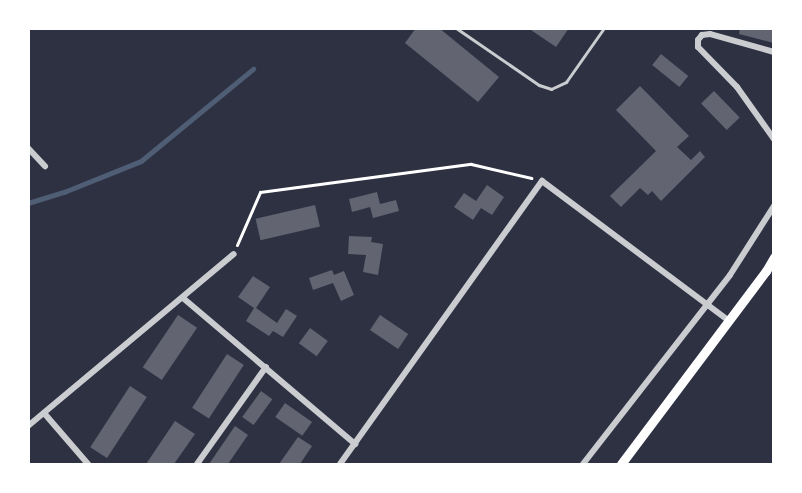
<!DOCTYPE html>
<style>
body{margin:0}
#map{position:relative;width:802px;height:493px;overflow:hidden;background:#2d3142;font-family:"DM Sans",sans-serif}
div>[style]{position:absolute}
.stream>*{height:4.5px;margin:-2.25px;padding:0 2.25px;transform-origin:2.25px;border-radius:2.25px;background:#4f5d75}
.building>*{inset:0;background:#626471;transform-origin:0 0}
.path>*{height:3px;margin:-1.5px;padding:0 1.5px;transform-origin:1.5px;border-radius:1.5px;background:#fff}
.service>*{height:3px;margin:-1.5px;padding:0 1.5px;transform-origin:1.5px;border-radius:1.5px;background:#caccd0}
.minor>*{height:6px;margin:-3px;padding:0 3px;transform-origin:3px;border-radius:3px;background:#caccd0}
.secondary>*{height:9px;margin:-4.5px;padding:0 4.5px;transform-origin:4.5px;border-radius:4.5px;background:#fff}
span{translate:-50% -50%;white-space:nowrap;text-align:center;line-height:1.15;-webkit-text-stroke:4.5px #fff;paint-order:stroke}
.frame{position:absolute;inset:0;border:30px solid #fff;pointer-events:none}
</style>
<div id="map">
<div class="stream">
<div style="left:28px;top:203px;width:38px;rotate:-17deg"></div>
<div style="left:64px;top:192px;width:83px;rotate:-21.9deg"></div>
<div style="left:141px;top:161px;width:145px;rotate:-39.4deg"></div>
</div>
<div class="building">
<div style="clip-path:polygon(416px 28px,439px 28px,499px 77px,478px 102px,405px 43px)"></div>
<div style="clip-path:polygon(528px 28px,569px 28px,556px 47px)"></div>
<div style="clip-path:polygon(740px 28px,774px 28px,774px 43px,739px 34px)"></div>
<div style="left:661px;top:54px;width:35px;height:14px;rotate:39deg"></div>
<div style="clip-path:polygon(640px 86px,689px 136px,677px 147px,691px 160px,700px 151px,705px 157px,661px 201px,652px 191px,648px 195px,640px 188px,621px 207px,610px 196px,656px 151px,616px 110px)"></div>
<div style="left:714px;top:91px;width:37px;height:18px;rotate:46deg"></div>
<div style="clip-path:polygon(487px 185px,504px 197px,492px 215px,481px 208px,473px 220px,454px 207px,464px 193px,476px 201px)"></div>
<div style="clip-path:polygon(377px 192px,380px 204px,396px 200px,399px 211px,373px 218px,370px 207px,352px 212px,349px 199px)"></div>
<div style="left:315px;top:205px;width:22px;height:61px;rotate:77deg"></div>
<div style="clip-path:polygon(349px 236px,372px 237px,371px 242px,383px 244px,378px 275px,363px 272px,366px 255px,348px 254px)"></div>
<div style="clip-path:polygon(332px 270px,334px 275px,344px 271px,354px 295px,341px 301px,333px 283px,313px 290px,309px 278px)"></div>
<div style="clip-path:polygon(253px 276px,270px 287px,256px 308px,277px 323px,286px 309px,297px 316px,283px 337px,273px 331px,269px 336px,246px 321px,254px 308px,238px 297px)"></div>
<div style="left:178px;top:315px;width:23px;height:63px;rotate:34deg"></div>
<div style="left:380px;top:315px;width:34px;height:18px;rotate:34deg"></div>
<div style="left:310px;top:328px;width:22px;height:19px;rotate:36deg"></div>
<div style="left:227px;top:354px;width:20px;height:64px;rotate:33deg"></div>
<div style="left:130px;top:386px;width:20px;height:73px;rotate:33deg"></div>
<div style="left:261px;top:391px;width:14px;height:32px;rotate:36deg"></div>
<div style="left:285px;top:403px;width:33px;height:17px;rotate:35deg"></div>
<div style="clip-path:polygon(175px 421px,195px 434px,174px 464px,146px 464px)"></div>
<div style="clip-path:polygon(235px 426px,248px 435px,228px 464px,209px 464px)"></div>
<div style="clip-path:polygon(298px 437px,312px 446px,300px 464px,279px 464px)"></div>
</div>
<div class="path">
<div style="left:237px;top:245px;width:58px;rotate:-66.5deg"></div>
<div style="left:260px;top:192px;width:213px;rotate:-7.6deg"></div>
<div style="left:471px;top:164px;width:62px;rotate:13.1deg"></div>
</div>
<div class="service">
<div style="left:456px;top:28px;width:101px;rotate:34.5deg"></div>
<div style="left:539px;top:85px;width:13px;rotate:18deg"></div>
<div style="left:551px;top:89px;width:17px;rotate:-25deg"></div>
<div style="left:566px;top:82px;width:66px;rotate:-54.9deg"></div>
</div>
<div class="minor">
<div style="left:774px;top:52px;width:66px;rotate:-164.3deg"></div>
<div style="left:710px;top:34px;width:8px;rotate:173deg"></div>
<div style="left:702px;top:35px;width:6px;rotate:129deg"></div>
<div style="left:698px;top:40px;width:7px;rotate:90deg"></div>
<div style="left:698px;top:47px;width:56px;rotate:45.7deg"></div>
<div style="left:737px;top:87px;width:64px;rotate:54.6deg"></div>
<div style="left:28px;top:148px;width:25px;rotate:47deg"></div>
<div style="left:183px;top:298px;width:226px;rotate:40.3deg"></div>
<div style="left:44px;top:413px;width:67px;rotate:49.2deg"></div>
<div style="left:28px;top:426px;width:268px;rotate:-39.9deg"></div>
<div style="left:197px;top:464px;width:119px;rotate:-54.6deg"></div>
<div style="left:340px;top:464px;width:348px;rotate:-54.5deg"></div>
<div style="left:542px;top:181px;width:234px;rotate:36.8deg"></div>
<div style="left:583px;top:464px;width:239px;rotate:-52.1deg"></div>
<div style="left:730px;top:275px;width:82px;rotate:-57.5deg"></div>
</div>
<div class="secondary">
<div style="left:621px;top:464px;width:241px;rotate:-53.1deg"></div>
<div style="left:766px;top:271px;width:16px;rotate:-60deg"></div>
</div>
<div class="frame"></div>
</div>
